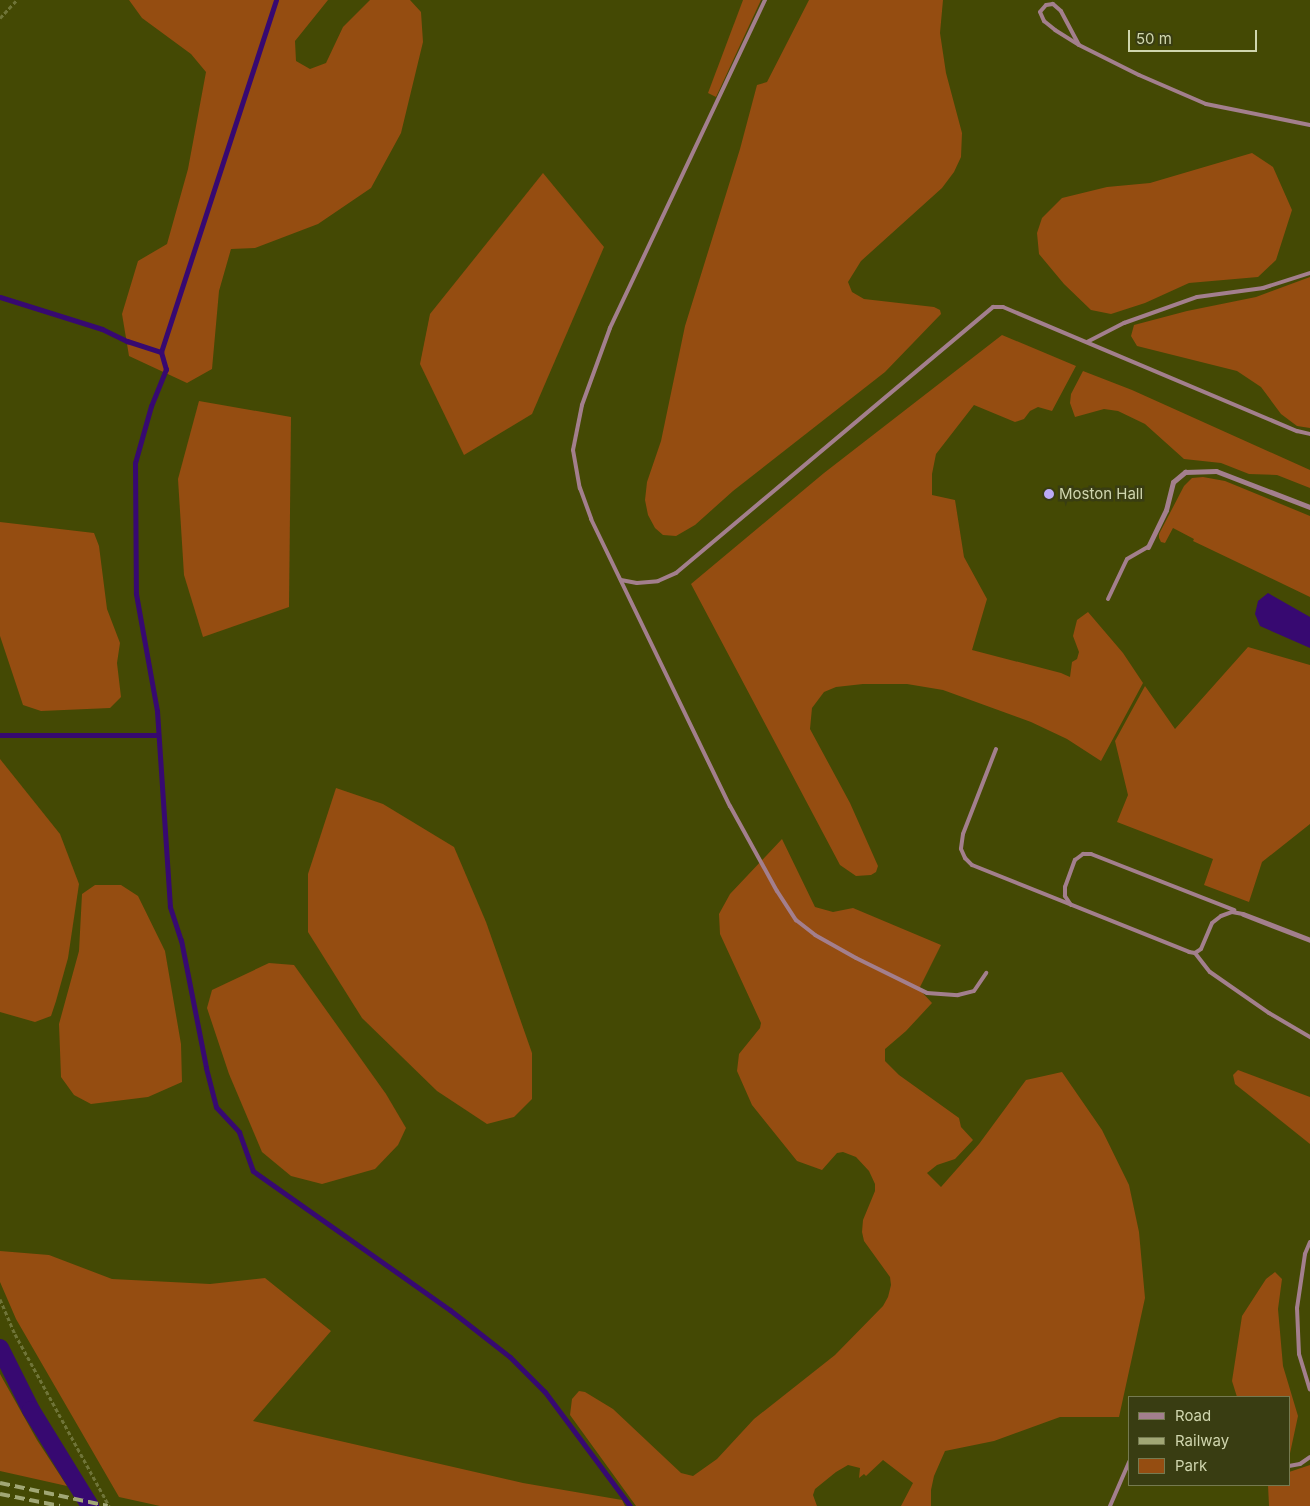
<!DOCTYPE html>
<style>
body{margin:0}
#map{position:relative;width:1310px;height:1506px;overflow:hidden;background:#444904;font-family:Inter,sans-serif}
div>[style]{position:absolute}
.green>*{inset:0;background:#954d11}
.water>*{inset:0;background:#370971}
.stream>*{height:5px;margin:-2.5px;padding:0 2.5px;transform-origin:2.5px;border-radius:2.5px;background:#370971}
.canal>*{height:18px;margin:-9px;padding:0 9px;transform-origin:9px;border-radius:9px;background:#370971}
.path>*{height:3px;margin-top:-1.5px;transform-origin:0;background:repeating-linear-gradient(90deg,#6f7438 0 4px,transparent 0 6.5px)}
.lane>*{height:4px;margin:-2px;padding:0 2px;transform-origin:2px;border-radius:2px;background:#a37f8d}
.street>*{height:5px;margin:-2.5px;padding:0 2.5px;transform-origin:2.5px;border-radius:2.5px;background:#a37f8d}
.rail>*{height:4px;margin-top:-2px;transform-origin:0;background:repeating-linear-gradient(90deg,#a1a775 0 10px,transparent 0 15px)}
.dots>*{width:14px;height:14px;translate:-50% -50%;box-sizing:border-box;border:2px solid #393d12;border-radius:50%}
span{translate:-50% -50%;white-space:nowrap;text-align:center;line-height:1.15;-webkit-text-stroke:5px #393d12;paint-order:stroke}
.poi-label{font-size:15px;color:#d0d6ae}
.left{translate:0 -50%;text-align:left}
.legend{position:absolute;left:1128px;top:1396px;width:162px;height:90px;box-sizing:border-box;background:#393d12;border:1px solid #757a50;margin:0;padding:6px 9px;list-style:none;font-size:15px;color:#d0d6ae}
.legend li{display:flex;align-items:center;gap:10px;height:25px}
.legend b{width:25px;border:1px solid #757a50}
.scale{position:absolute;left:1128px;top:30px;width:129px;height:22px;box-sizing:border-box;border:2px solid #d0d6ae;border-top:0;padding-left:6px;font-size:15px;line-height:18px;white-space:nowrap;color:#d0d6ae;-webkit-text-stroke:4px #393d12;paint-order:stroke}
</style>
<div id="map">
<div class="green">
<div style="clip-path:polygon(129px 0,328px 0,295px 41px,296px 61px,310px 69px,326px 63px,343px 27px,370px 0,410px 0,421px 12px,423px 42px,401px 133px,371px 188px,318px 224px,255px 248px,231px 249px,219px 291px,212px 369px,187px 383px,129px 356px,122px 314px,138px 261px,167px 244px,188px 169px,206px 72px,191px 54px,142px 18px)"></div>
<div style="clip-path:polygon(743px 0,761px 0,716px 97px,708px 93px)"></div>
<div style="clip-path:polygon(809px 0,943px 0,940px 33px,946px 73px,962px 133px,961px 157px,954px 172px,942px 188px,861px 261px,848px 282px,852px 292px,864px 299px,934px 307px,940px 310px,941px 314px,885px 372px,733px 491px,695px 525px,676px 536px,663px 535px,655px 528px,648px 515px,645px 500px,647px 482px,661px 441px,685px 326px,740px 149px,757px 85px,767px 82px)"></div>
<div style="clip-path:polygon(1252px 153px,1273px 167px,1292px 210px,1276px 260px,1258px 277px,1189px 283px,1145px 303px,1111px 314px,1091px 310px,1064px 284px,1039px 254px,1037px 233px,1042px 218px,1062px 198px,1107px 187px,1150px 183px)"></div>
<div style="clip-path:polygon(543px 173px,604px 247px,532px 414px,464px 455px,420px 364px,430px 314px)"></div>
<div style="clip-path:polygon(1310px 277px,1310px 428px,1297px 426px,1281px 414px,1261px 387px,1237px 371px,1137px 346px,1131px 336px,1134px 325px,1187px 311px,1256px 297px)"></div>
<div style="clip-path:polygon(1002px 335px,1076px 366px,1052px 411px,1038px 407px,1030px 411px,1024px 419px,1015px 422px,974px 405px,936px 454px,932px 474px,932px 495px,955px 500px,964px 557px,987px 599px,972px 650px,1061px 673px,1070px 677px,1072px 662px,1077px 659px,1079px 652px,1073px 636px,1077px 620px,1088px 612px,1123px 653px,1143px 683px,1101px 761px,1067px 739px,1031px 722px,943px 690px,907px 684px,863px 684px,836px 687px,824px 692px,812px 708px,810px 729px,850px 803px,878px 866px,876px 872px,871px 875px,856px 876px,840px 865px,691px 584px,824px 473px)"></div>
<div style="clip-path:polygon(1083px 371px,1132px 390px,1310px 470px,1310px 488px,1277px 475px,1249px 474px,1221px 463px,1184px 459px,1145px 424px,1118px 411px,1104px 409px,1075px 417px,1070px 403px,1071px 394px)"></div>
<div style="clip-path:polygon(199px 401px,291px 417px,289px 607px,203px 637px,184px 575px,178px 479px)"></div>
<div style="clip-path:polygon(1203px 477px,1225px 481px,1310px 516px,1310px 597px,1193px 541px,1194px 539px,1173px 528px,1165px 543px,1161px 542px,1159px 538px,1159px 534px,1184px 486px,1192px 478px)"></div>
<div style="clip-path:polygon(0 522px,94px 533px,99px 546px,107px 609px,120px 643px,117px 663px,121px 697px,110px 708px,41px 711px,23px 705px,0 636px)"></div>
<div style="clip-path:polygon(1248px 647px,1310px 665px,1310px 824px,1262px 862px,1249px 902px,1204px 885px,1213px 859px,1117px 822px,1128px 795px,1115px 741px,1145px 686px,1175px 729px)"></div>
<div style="clip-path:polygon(0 759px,60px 834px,79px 884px,68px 958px,56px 1001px,51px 1016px,35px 1022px,0 1012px)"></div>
<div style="clip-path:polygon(336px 788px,383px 804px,454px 847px,486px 922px,532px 1053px,532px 1099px,514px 1117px,487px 1124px,437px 1091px,362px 1018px,308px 932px,308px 874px)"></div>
<div style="clip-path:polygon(782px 839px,815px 907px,833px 912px,853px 908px,941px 945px,919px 989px,932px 1003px,906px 1031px,885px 1049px,885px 1061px,899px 1075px,959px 1118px,961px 1127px,973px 1140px,955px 1159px,937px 1165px,927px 1173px,941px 1187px,979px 1144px,1026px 1080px,1062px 1072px,1102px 1130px,1129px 1185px,1139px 1232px,1145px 1298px,1119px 1417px,1060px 1417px,994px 1441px,945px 1451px,934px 1476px,931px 1490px,931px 1506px,901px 1506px,913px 1483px,883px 1460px,866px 1476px,864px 1474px,859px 1478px,860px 1468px,848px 1465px,836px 1472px,815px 1489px,813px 1495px,817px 1506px,636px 1506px,570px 1415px,572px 1399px,579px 1391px,585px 1392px,613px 1409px,681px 1473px,693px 1476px,717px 1459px,754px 1419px,835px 1355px,883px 1306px,888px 1297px,891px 1285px,890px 1277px,864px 1241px,862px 1232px,863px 1220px,875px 1191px,875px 1184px,869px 1171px,856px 1157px,843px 1152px,837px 1153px,822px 1170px,797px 1161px,752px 1105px,737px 1071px,739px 1054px,760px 1028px,761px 1023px,720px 934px,719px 914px,730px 894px)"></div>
<div style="clip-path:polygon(95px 885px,121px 885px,138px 896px,165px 951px,181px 1044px,182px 1082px,148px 1097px,91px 1104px,74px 1095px,61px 1077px,59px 1024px,79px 951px,82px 894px)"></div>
<div style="clip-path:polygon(269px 963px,294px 965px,386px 1094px,406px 1128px,398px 1145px,375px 1169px,322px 1184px,291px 1176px,262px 1152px,229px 1074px,207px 1008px,212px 990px)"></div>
<div style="clip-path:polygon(1238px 1070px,1310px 1097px,1310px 1144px,1235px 1084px,1233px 1075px)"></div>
<div style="clip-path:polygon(0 1251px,49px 1255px,112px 1279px,210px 1284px,265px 1278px,331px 1331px,253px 1421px,523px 1483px,622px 1500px,625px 1506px,160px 1506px,119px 1497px,16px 1319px,0 1282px)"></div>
<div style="clip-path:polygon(1275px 1272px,1282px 1279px,1278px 1309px,1283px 1366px,1298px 1416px,1289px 1458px,1289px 1397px,1237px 1397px,1232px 1381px,1242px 1316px,1266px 1279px)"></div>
<div style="clip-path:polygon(0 1374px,37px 1440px,67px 1486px,0 1471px)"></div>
<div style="clip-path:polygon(1310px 1465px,1310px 1506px,1269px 1506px,1268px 1485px,1289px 1485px,1289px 1472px)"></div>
</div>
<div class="water">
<div style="clip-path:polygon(1268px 593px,1310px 617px,1310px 648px,1260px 626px,1255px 614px,1258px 601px)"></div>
</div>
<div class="stream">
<div style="left:276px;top:0;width:370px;rotate:108.1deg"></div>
<div style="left:161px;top:352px;width:18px;rotate:74deg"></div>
<div style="left:166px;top:369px;width:40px;rotate:112deg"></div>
<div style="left:151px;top:406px;width:59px;rotate:105.7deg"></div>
<div style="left:135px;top:463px;width:131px;rotate:89.6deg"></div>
<div style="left:136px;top:594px;width:119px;rotate:79.8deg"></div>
<div style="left:157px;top:711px;width:196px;rotate:86.2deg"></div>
<div style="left:170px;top:907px;width:35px;rotate:72deg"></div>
<div style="left:181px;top:940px;width:130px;rotate:78.9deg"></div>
<div style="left:206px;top:1068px;width:40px;rotate:75.6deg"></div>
<div style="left:216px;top:1107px;width:34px;rotate:47deg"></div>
<div style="left:239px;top:1132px;width:41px;rotate:70.3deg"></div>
<div style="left:253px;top:1171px;width:241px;rotate:35.2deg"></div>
<div style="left:450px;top:1310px;width:76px;rotate:38.1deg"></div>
<div style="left:510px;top:1357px;width:49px;rotate:45deg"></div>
<div style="left:545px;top:1392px;width:142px;rotate:53.3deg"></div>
<div style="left:0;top:297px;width:107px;rotate:17.4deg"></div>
<div style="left:102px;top:329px;width:28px;rotate:26deg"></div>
<div style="left:127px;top:341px;width:36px;rotate:18deg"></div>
<div style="left:0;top:735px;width:158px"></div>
</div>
<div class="canal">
<div style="left:0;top:1348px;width:69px;rotate:63.4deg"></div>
<div style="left:31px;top:1410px;width:113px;rotate:58.4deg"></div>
</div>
<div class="path">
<div style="left:0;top:18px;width:25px;rotate:-47deg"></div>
<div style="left:0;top:1299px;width:38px;rotate:67deg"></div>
<div style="left:15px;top:1334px;width:196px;rotate:61.3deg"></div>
</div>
<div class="lane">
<div style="left:765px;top:0;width:363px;rotate:115.3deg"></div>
<div style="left:610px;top:328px;width:82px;rotate:110deg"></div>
<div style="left:582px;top:405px;width:46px;rotate:101.3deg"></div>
<div style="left:573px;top:450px;width:39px;rotate:80deg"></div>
<div style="left:580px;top:488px;width:33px;rotate:70deg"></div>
<div style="left:591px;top:519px;width:319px;rotate:64.2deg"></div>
<div style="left:730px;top:806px;width:97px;rotate:61.1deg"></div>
<div style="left:777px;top:891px;width:35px;rotate:57deg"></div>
<div style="left:796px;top:920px;width:24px;rotate:38deg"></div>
<div style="left:815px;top:935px;width:47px;rotate:29.3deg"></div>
<div style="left:856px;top:958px;width:79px;rotate:26.2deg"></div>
<div style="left:927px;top:993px;width:31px;rotate:4deg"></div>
<div style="left:958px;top:995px;width:16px;rotate:-14deg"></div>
<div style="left:974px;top:991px;width:22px;rotate:-56deg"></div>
<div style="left:1079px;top:45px;width:38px;rotate:-118deg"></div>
<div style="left:1061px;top:11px;width:11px;rotate:-139deg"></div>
<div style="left:1053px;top:4px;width:7px;rotate:172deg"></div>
<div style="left:1046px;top:5px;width:9px;rotate:131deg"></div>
<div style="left:1040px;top:12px;width:10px;rotate:66deg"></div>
<div style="left:1044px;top:21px;width:14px;rotate:39deg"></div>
<div style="left:1055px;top:30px;width:28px;rotate:32deg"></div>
<div style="left:1079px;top:45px;width:67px;rotate:26.6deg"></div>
<div style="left:1139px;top:75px;width:73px;rotate:23.4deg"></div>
<div style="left:1206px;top:104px;width:106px;rotate:11.4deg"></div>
<div style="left:1087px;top:342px;width:42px;rotate:-27.2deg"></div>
<div style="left:1124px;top:323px;width:77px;rotate:-19.6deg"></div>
<div style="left:1197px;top:297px;width:67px;rotate:-7.8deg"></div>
<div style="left:1263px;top:288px;width:49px;rotate:-17.7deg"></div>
<div style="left:621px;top:580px;width:16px;rotate:11deg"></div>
<div style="left:637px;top:583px;width:21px;rotate:-5deg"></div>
<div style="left:658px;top:581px;width:20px;rotate:-24deg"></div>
<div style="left:676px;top:573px;width:414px;rotate:-40deg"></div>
<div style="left:993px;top:307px;width:10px"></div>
<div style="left:1003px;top:307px;width:319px;rotate:22.9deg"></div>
<div style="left:1297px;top:431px;width:13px;rotate:13deg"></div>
<div style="left:1108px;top:599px;width:44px;rotate:-64.6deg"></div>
<div style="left:1127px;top:559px;width:24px;rotate:-30deg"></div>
<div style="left:996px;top:749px;width:91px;rotate:111.2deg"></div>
<div style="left:963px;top:834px;width:15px;rotate:98deg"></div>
<div style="left:961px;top:849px;width:10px;rotate:66deg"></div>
<div style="left:965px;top:858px;width:10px;rotate:45deg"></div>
<div style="left:972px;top:865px;width:234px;rotate:21.8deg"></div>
<div style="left:1189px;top:952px;width:6px;rotate:9deg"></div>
<div style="left:1195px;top:953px;width:7px;rotate:-34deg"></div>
<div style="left:1201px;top:949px;width:28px;rotate:-67deg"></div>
<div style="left:1212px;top:923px;width:11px;rotate:-38deg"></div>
<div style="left:1221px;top:916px;width:12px;rotate:-20deg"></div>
<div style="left:1232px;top:912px;width:11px;rotate:10deg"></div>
<div style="left:1071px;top:905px;width:11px;rotate:-124deg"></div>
<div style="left:1065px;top:896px;width:9px;rotate:-90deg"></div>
<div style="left:1065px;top:887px;width:29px;rotate:-70deg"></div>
<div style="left:1075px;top:860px;width:10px;rotate:-37deg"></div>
<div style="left:1083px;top:854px;width:8px"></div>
<div style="left:1091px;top:854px;width:154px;rotate:21.4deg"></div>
<div style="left:1195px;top:953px;width:24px;rotate:52deg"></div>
<div style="left:1210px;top:972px;width:72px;rotate:34.8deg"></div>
<div style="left:1269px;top:1013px;width:48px;rotate:30.3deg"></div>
<div style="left:1310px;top:1242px;width:13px;rotate:113deg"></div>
<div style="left:1305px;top:1254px;width:55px;rotate:98.4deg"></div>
<div style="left:1297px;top:1308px;width:46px;rotate:87.5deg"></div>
<div style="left:1299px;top:1354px;width:37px;rotate:73deg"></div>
<div style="left:1289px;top:1466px;width:11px;rotate:-10deg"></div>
<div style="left:1300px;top:1464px;width:12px;rotate:-35deg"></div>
<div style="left:1110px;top:1506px;width:48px;rotate:-66.6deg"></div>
</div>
<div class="street">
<div style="left:1148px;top:547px;width:41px;rotate:-64.1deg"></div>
<div style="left:1166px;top:510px;width:29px;rotate:-76deg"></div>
<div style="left:1173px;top:482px;width:16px;rotate:-40deg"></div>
<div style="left:1185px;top:472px;width:31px;rotate:-2deg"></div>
<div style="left:1216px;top:471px;width:101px;rotate:21deg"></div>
<div style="left:1243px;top:914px;width:72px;rotate:21.2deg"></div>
</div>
<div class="rail">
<div style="left:0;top:1483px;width:110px;rotate:12deg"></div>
<div style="left:0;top:1494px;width:61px;rotate:11.3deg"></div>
</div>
<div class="dots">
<div style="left:1049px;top:494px;background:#bbaaf6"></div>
</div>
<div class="poi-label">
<span class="left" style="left:1059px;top:494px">Moston Hall</span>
</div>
<ul class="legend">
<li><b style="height:6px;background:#a37f8d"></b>Road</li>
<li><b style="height:6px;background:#a1a775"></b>Railway</li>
<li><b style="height:14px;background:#954d11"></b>Park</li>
</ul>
<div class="scale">50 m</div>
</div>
